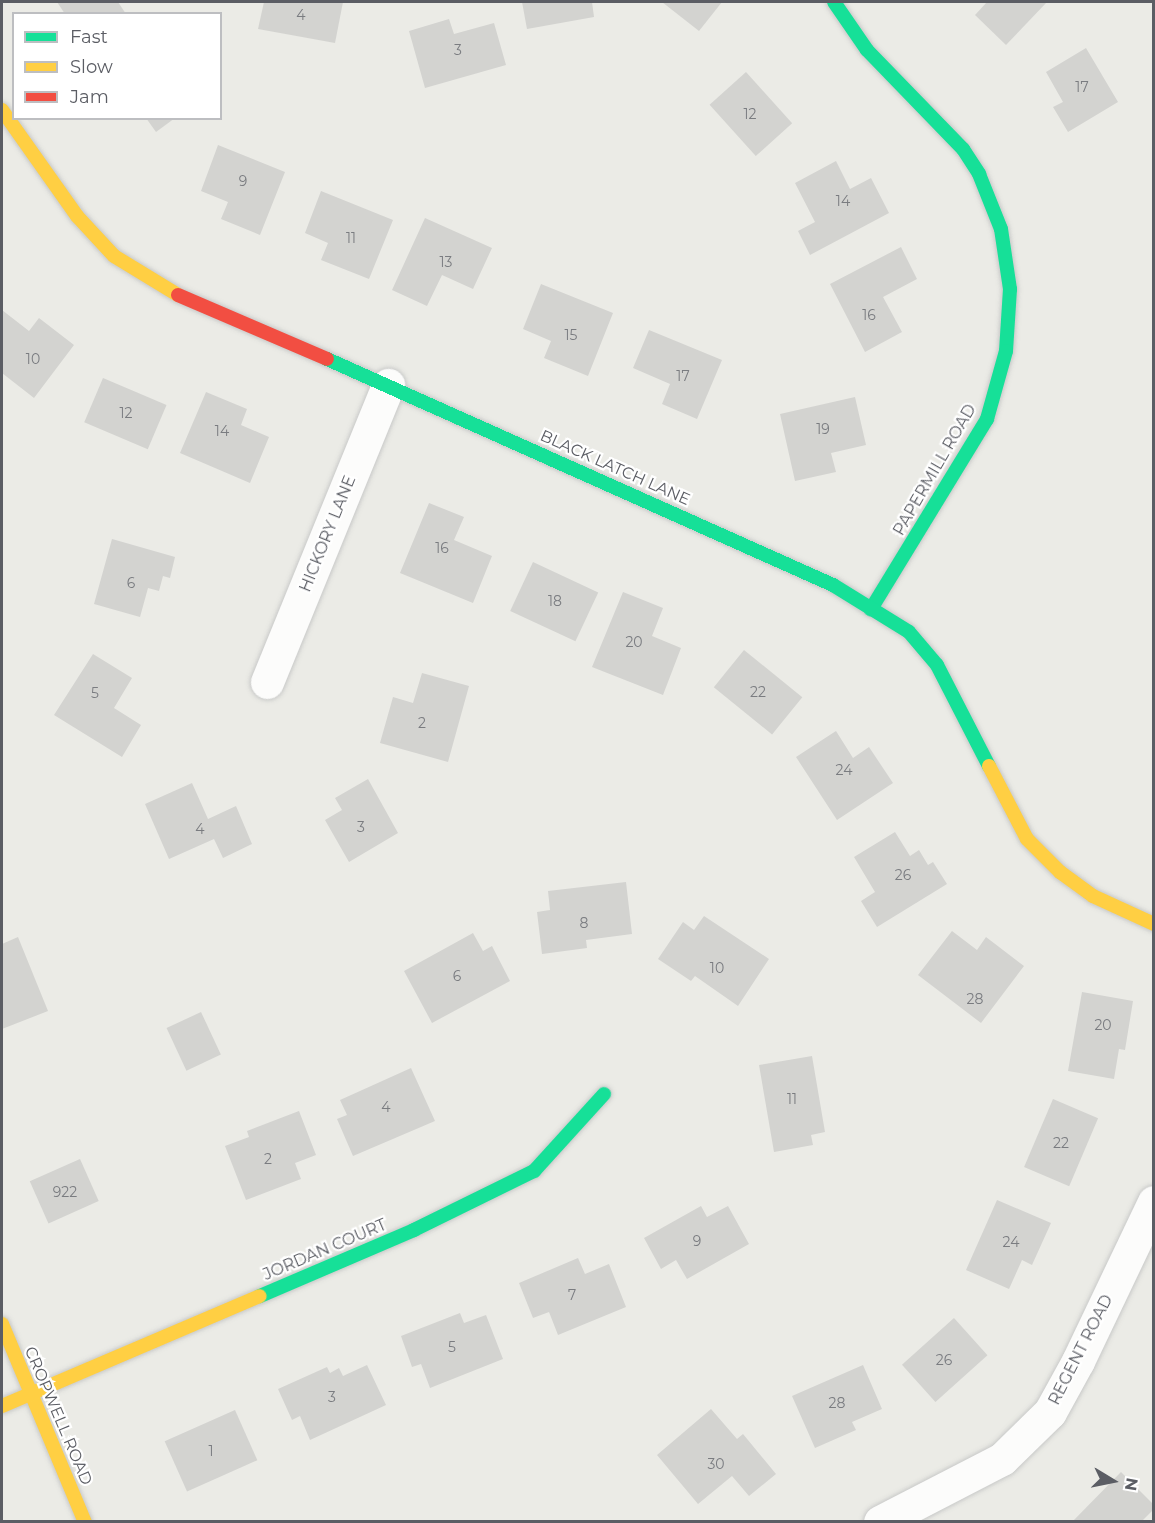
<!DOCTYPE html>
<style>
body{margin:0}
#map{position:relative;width:1155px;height:1523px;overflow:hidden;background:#ebebe6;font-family:Montserrat,sans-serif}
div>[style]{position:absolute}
.building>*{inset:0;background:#d3d3d0;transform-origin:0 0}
.roads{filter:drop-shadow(0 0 2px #c8c9c8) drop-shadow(0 0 2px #c8c9c8)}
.street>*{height:33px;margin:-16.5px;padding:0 16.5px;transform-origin:16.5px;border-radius:16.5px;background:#fcfcfb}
.fast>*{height:14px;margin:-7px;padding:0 7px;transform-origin:7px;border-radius:7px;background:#16e098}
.slow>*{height:14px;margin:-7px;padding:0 7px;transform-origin:7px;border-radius:7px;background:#ffcf43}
.jam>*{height:14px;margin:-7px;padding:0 7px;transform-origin:7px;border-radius:7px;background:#f24e42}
span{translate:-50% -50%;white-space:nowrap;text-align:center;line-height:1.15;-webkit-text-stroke:4.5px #fff;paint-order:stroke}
.number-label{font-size:14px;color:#7a7c80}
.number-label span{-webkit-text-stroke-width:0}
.street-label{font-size:16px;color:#5b5d64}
.frame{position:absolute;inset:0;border:3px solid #5b5d64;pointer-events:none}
.legend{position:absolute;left:12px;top:12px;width:210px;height:108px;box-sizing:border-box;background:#fff;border:2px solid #bdbec1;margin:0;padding:8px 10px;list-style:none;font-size:18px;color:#5b5d64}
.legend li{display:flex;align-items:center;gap:12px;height:30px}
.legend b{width:30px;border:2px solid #bdbec1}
.north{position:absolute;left:1083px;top:1451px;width:60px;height:60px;-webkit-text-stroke:4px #fff;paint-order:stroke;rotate:100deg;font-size:16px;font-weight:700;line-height:24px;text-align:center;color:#5b5d64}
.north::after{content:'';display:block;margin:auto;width:21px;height:27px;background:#5b5d64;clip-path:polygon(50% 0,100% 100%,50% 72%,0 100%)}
</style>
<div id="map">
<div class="building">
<div style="clip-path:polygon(57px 2px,118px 2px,126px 14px,65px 14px)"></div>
<div style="clip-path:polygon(264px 2px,343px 2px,335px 43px,258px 29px)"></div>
<div style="clip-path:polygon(522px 2px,592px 2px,594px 17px,527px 29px)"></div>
<div style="clip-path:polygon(662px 2px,722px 2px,699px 31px)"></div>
<div style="clip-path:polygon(987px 2px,1047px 2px,1006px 45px,975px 15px)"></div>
<div style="clip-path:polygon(449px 19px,454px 34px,494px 23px,506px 65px,425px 88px,409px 31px)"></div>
<div style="clip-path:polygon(1086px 48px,1118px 102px,1068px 132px,1053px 107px,1063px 102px,1046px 72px)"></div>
<div style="left:746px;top:72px;width:69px;height:49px;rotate:48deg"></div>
<div style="clip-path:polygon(146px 118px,175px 118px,156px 132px)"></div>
<div style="clip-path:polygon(218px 145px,285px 172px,260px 235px,221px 219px,228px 202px,201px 191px)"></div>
<div style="clip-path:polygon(836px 161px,850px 189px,871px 178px,889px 213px,810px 255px,798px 231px,815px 222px,795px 183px)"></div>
<div style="clip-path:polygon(321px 191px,393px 220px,369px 279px,321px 260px,328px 243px,305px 233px)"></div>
<div style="clip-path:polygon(425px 218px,492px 248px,473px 289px,442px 275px,427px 306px,392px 290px)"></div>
<div style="clip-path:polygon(901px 247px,917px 279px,883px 297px,902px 332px,865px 352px,830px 284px)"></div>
<div style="clip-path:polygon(541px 284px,613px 313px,588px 376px,544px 358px,551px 341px,523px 329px)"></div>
<div style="clip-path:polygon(2px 310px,29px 331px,39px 318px,74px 345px,34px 398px,2px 373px)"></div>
<div style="clip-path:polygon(649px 330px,722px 360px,697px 419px,662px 404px,670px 384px,633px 368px)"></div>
<div style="left:103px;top:378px;width:69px;height:48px;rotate:23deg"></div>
<div style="clip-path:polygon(206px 392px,247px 409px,241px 425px,269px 437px,250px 483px,180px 453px)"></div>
<div style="clip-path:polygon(855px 397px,866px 445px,831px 453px,836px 472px,795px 481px,780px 414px)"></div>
<div style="clip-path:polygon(429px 503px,464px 517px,454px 540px,492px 556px,473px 603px,400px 573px)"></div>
<div style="clip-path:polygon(112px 539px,175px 557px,170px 578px,163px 576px,159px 591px,148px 588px,140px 617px,94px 604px)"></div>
<div style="left:533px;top:562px;width:72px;height:54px;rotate:25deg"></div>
<div style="clip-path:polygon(623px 592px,663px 608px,652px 636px,681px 648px,663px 695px,592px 667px)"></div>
<div style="left:744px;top:650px;width:75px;height:48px;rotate:39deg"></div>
<div style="clip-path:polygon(93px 654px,132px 678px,114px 708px,141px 725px,122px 757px,54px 715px)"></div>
<div style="clip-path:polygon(422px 673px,469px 686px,448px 762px,380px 743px,393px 697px,413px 703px)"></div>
<div style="clip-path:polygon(836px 731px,853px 758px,869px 747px,893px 783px,837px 820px,796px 757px)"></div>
<div style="clip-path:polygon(368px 779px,398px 833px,349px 862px,325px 820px,342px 810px,335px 798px)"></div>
<div style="clip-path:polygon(192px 783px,208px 819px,236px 806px,252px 844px,223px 858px,214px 839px,169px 859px,145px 804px)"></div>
<div style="clip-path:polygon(895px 832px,910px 856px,919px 850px,928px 865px,933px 862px,947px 884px,877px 927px,861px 901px,875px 892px,854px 857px)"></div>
<div style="clip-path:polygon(626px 882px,632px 934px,586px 940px,587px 948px,542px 954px,537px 912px,550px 910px,548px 891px)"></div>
<div style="clip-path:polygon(704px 916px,769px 959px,738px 1006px,695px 976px,691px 981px,658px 959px,683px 922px,694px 930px)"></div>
<div style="clip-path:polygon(952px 931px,977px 950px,986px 937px,1024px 966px,981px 1023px,918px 975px)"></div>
<div style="clip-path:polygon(473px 933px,483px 951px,492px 946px,510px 981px,432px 1023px,404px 971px)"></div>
<div style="clip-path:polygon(18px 937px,48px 1011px,2px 1029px,2px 944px)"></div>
<div style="clip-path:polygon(1082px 992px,1133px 1001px,1125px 1050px,1119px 1049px,1114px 1079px,1068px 1071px)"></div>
<div style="left:201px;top:1012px;width:47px;height:38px;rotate:65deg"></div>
<div style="clip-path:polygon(812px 1056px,825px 1132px,811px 1135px,813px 1145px,774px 1152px,759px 1065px)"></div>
<div style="clip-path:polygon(411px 1068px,435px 1121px,353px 1156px,337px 1119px,347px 1115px,340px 1100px)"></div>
<div style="left:1053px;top:1099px;width:49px;height:74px;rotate:23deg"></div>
<div style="clip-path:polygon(299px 1111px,316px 1155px,295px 1163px,301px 1179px,246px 1200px,225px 1146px,249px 1137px,247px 1131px)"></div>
<div style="left:80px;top:1159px;width:46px;height:55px;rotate:66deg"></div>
<div style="clip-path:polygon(997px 1200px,1051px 1223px,1032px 1265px,1022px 1260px,1009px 1289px,966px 1270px)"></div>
<div style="clip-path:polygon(701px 1206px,707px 1217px,728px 1206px,749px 1244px,687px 1279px,676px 1260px,661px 1269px,644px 1238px)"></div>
<div style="clip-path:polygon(578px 1258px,585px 1274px,609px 1264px,626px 1307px,558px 1335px,549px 1312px,533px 1318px,519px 1283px)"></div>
<div style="clip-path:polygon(460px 1313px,464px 1323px,486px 1315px,503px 1359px,430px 1388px,421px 1364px,412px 1367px,401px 1336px)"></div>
<div style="left:954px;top:1318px;width:50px;height:70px;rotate:48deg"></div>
<div style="clip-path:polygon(367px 1365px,386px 1405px,310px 1440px,300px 1416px,292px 1420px,278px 1389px,327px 1367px,330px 1373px,339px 1368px,343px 1376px)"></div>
<div style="clip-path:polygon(863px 1365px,882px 1409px,852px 1422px,856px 1430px,815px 1448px,792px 1396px)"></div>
<div style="clip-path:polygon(711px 1409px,737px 1439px,743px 1434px,776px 1474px,749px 1496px,732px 1476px,698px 1504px,657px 1455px)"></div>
<div style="left:235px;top:1410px;width:55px;height:77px;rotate:66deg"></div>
<div style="clip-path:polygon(1121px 1472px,1154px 1505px,1154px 1509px,1141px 1522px,1072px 1522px)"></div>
</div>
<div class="roads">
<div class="street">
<div style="left:267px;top:682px;width:321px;rotate:-67.8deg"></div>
<div style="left:880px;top:1522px;width:137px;rotate:-27.3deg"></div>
<div style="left:1002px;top:1459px;width:67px;rotate:-44.4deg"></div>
<div style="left:1050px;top:1412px;width:58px;rotate:-61.2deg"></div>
<div style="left:1078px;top:1361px;width:176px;rotate:-64.5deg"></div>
</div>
<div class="fast">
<div style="left:834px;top:2px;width:58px;rotate:55.5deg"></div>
<div style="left:867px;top:50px;width:138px;rotate:45.9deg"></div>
<div style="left:963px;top:149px;width:30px;rotate:57deg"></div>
<div style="left:979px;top:174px;width:59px;rotate:68.2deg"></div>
<div style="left:1001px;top:229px;width:61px;rotate:81.5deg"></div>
<div style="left:1010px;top:289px;width:62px;rotate:93.7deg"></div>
<div style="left:1006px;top:351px;width:71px;rotate:105.6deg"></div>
<div style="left:987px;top:419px;width:223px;rotate:121.4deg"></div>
<div style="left:327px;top:359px;width:554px;rotate:24.07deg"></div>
<div style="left:833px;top:585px;width:89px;rotate:31.7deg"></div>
<div style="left:909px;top:632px;width:43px;rotate:49.7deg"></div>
<div style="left:937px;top:665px;width:114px;rotate:62.8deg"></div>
<div style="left:260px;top:1296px;width:168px;rotate:-23.2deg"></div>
<div style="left:414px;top:1230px;width:134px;rotate:-26.2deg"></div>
<div style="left:534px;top:1171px;width:104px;rotate:-47.7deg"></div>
</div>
<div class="slow">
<div style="left:2px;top:110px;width:130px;rotate:54.7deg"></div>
<div style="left:77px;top:216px;width:54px;rotate:47.2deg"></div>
<div style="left:114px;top:256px;width:75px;rotate:31.4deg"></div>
<div style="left:989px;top:766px;width:82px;rotate:62.5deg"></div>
<div style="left:1027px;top:839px;width:47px;rotate:45deg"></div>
<div style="left:1060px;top:872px;width:41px;rotate:36deg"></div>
<div style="left:1093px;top:896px;width:67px;rotate:24.7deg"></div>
<div style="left:2px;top:1324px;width:215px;rotate:67.3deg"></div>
<div style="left:2px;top:1406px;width:280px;rotate:-23.1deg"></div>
</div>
<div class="jam">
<div style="left:178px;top:295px;width:162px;rotate:23.2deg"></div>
</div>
</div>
<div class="number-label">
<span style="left:301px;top:15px">4</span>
<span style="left:458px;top:50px">3</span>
<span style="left:1082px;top:87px">17</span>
<span style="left:750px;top:114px">12</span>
<span style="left:243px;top:181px">9</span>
<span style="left:843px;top:201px">14</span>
<span style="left:351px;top:238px">11</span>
<span style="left:446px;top:262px">13</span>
<span style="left:869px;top:315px">16</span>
<span style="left:571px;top:335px">15</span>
<span style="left:33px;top:359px">10</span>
<span style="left:683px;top:376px">17</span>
<span style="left:126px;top:413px">12</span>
<span style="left:823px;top:429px">19</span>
<span style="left:222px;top:431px">14</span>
<span style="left:442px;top:548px">16</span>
<span style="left:131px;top:583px">6</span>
<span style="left:555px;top:601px">18</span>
<span style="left:634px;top:642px">20</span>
<span style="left:758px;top:692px">22</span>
<span style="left:95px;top:693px">5</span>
<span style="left:422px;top:723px">2</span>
<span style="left:844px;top:770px">24</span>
<span style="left:361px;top:827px">3</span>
<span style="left:200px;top:829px">4</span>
<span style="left:903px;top:875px">26</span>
<span style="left:584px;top:923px">8</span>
<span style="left:717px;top:968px">10</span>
<span style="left:457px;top:976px">6</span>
<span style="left:975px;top:999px">28</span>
<span style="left:1103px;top:1025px">20</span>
<span style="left:792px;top:1099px">11</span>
<span style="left:386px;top:1107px">4</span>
<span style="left:1061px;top:1143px">22</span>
<span style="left:268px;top:1159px">2</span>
<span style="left:65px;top:1192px">922</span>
<span style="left:697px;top:1241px">9</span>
<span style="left:1011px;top:1242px">24</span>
<span style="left:572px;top:1295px">7</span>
<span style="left:452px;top:1347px">5</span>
<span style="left:944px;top:1360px">26</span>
<span style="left:332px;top:1397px">3</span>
<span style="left:837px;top:1403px">28</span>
<span style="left:211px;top:1451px">1</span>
<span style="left:716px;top:1464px">30</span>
</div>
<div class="street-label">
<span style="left:615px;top:468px;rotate:24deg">BLACK LATCH LANE</span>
<span style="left:935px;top:470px;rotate:-60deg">PAPERMILL ROAD</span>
<span style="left:328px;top:534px;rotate:-68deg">HICKORY LANE</span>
<span style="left:325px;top:1250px;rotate:-23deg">JORDAN COURT</span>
<span style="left:1081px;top:1350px;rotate:-63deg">REGENT ROAD</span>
<span style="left:58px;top:1416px;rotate:67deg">CROPWELL ROAD</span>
</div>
<div class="frame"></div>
<ul class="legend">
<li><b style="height:8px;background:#16e098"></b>Fast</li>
<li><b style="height:8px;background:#ffcf43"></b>Slow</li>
<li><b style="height:8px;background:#f24e42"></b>Jam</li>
</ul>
<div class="north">N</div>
</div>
